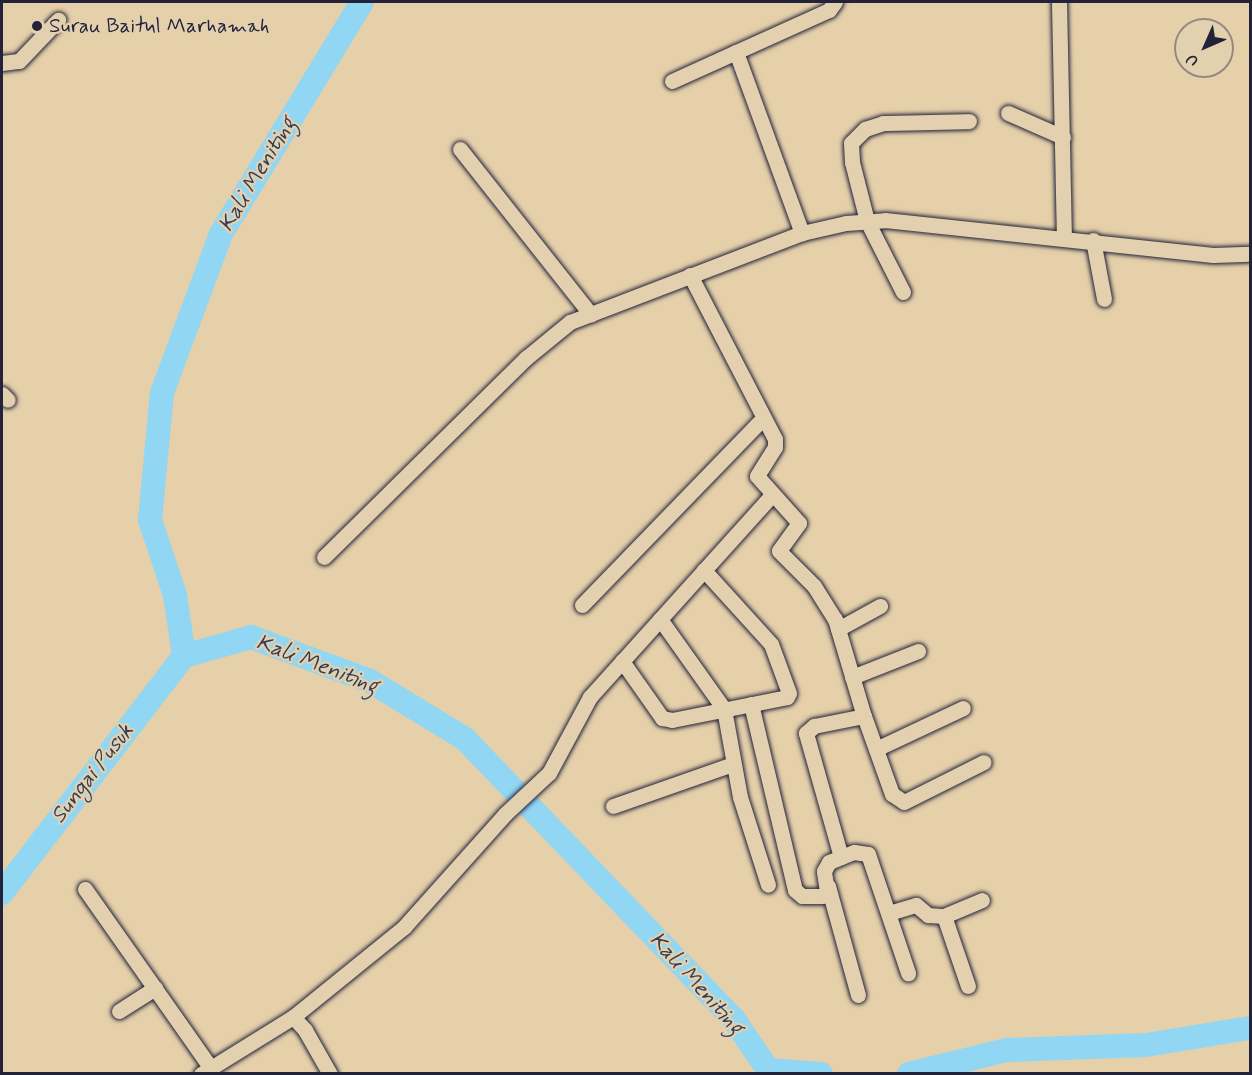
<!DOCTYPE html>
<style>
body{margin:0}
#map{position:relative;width:1252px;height:1075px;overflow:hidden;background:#e5d0aa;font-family:Mynerve,sans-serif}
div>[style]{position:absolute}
.river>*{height:24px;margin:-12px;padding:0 12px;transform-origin:12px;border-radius:12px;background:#91d6f3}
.roads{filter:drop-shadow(0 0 2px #22223b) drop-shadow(0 0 2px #22223b)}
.minor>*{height:15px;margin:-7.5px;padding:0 7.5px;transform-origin:7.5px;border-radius:7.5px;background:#e2d0ae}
.dots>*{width:16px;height:16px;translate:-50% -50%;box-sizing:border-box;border:3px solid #e2d0ae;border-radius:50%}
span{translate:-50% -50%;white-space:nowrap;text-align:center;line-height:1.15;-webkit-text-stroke:4.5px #e2d0ae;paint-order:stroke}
.poi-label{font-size:21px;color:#22223b}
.left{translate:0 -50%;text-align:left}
.water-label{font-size:22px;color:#333d57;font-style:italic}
.frame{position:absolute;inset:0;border:3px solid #22223b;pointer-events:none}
.north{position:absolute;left:1174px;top:18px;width:60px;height:60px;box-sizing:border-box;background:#e2d0ae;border:2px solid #958a80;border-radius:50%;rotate:225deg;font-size:16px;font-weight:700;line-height:24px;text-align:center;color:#22223b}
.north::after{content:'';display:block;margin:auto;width:21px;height:27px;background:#22223b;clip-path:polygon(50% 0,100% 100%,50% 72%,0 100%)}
</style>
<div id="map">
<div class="river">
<div style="left:362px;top:2px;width:271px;rotate:121.3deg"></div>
<div style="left:221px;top:234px;width:170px;rotate:110.4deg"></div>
<div style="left:162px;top:393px;width:128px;rotate:95.4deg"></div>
<div style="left:150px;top:520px;width:79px;rotate:71.6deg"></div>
<div style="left:175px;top:595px;width:62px;rotate:81.6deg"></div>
<div style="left:184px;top:656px;width:70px;rotate:-15.8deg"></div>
<div style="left:251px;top:637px;width:127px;rotate:20.3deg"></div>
<div style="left:370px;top:681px;width:111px;rotate:31.4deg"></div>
<div style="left:465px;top:739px;width:390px;rotate:46.2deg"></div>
<div style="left:735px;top:1021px;width:59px;rotate:56deg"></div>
<div style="left:768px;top:1070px;width:53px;rotate:4.3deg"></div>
<div style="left:2px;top:893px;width:299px;rotate:-52.5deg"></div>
<div style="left:909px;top:1074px;width:101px;rotate:-13.8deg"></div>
<div style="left:1007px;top:1050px;width:139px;rotate:-2.1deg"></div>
<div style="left:1146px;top:1045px;width:105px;rotate:-9.3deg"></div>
</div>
<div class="roads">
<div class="minor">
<div style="left:1059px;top:2px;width:235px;rotate:88.8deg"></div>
<div style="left:736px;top:52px;width:102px;rotate:-24.3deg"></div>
<div style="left:829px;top:10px;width:10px;rotate:-53deg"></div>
<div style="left:2px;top:63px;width:17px;rotate:-7deg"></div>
<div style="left:19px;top:61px;width:57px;rotate:-46.4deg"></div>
<div style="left:672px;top:81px;width:70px;rotate:-24.4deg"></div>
<div style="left:736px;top:52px;width:193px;rotate:70deg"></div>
<div style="left:1008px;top:113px;width:60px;rotate:23.6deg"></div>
<div style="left:460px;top:149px;width:211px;rotate:51.7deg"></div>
<div style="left:1093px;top:240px;width:60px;rotate:79.4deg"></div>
<div style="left:690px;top:275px;width:185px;rotate:62.6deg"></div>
<div style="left:775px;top:439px;width:8px;rotate:90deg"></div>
<div style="left:775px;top:447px;width:34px;rotate:122deg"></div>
<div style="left:757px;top:476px;width:63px;rotate:48.2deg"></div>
<div style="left:799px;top:523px;width:34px;rotate:126deg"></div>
<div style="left:779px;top:551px;width:49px;rotate:45deg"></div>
<div style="left:814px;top:586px;width:39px;rotate:58deg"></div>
<div style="left:835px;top:619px;width:101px;rotate:73.4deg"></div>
<div style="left:864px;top:716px;width:83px;rotate:70.3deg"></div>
<div style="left:892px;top:794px;width:14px;rotate:34deg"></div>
<div style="left:904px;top:802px;width:89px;rotate:-26.6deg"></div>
<div style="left:903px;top:292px;width:80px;rotate:-116.9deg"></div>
<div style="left:867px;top:221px;width:61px;rotate:-104.3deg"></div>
<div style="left:852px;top:162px;width:19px;rotate:-93deg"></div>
<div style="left:851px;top:143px;width:20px;rotate:-45deg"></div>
<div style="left:865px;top:129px;width:19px;rotate:-18deg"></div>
<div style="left:883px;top:123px;width:86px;rotate:-1.3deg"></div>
<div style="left:2px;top:394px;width:8px;rotate:45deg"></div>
<div style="left:324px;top:557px;width:284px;rotate:-44.6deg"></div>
<div style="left:526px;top:358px;width:57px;rotate:-39.3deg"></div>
<div style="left:570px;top:322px;width:248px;rotate:-21deg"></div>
<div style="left:802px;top:233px;width:45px;rotate:-12.8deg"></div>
<div style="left:846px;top:223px;width:39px;rotate:-4deg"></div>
<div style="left:885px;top:220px;width:330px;rotate:6.1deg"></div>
<div style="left:1213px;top:255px;width:37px;rotate:-2deg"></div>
<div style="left:582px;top:605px;width:260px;rotate:-45.9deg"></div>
<div style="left:660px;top:619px;width:110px;rotate:54.6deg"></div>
<div style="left:724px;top:709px;width:89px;rotate:79.7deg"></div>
<div style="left:740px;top:797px;width:92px;rotate:72.3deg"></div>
<div style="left:838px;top:629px;width:48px;rotate:-28.7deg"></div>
<div style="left:622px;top:661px;width:70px;rotate:54.9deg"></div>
<div style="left:662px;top:718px;width:10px;rotate:11deg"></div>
<div style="left:672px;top:720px;width:117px;rotate:-11.3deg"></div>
<div style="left:787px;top:697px;width:4px;rotate:-63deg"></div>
<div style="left:789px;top:693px;width:52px;rotate:-110.2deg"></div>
<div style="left:771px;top:644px;width:100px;rotate:-132.2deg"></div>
<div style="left:852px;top:677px;width:71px;rotate:-21.5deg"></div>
<div style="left:751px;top:704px;width:191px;rotate:76.7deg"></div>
<div style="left:795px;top:890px;width:9px;rotate:41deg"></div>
<div style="left:802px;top:896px;width:20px"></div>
<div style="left:822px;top:896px;width:7px;rotate:-45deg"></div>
<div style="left:827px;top:891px;width:20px;rotate:-99deg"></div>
<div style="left:824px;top:871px;width:10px;rotate:-61deg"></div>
<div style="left:829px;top:862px;width:27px;rotate:-22deg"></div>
<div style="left:854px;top:852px;width:14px;rotate:8deg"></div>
<div style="left:868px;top:854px;width:126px;rotate:71.4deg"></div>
<div style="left:876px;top:749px;width:96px;rotate:-25.2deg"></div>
<div style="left:613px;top:806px;width:127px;rotate:-19.3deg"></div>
<div style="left:841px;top:857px;width:129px;rotate:-105.8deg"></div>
<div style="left:806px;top:733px;width:11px;rotate:-41deg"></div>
<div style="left:814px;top:726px;width:51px;rotate:-11.3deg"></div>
<div style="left:828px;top:886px;width:113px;rotate:74.6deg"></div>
<div style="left:85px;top:889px;width:218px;rotate:54.9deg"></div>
<div style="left:889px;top:913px;width:28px;rotate:-17deg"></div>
<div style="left:916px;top:905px;width:16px;rotate:40deg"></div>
<div style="left:928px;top:915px;width:16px;rotate:4deg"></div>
<div style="left:944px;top:916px;width:41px;rotate:-22.8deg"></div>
<div style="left:944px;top:916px;width:74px;rotate:71.1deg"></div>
<div style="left:119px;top:1011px;width:43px;rotate:-32.6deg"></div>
<div style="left:293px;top:1017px;width:143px;rotate:-39deg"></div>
<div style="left:404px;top:927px;width:152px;rotate:-48.2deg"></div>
<div style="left:505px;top:814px;width:60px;rotate:-43deg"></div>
<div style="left:549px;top:773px;width:86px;rotate:-61.7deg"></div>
<div style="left:590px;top:697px;width:272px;rotate:-48deg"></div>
<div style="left:201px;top:1074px;width:108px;rotate:-31.8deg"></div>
<div style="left:293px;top:1017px;width:18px;rotate:47deg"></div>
<div style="left:305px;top:1030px;width:51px;rotate:60.4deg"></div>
</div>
</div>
<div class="dots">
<div style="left:37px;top:26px;background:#22223b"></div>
</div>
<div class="poi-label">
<span class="left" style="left:49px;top:26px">Surau Baitul Marhamah</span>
</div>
<div class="water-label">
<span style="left:258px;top:175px;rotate:-59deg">Kali Meniting</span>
<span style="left:317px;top:665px;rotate:21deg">Kali Meniting</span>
<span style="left:93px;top:774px;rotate:-52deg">Sungai Pusuk</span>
<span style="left:696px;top:984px;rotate:48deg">Kali Meniting</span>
</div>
<div class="frame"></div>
<div class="north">U</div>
</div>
